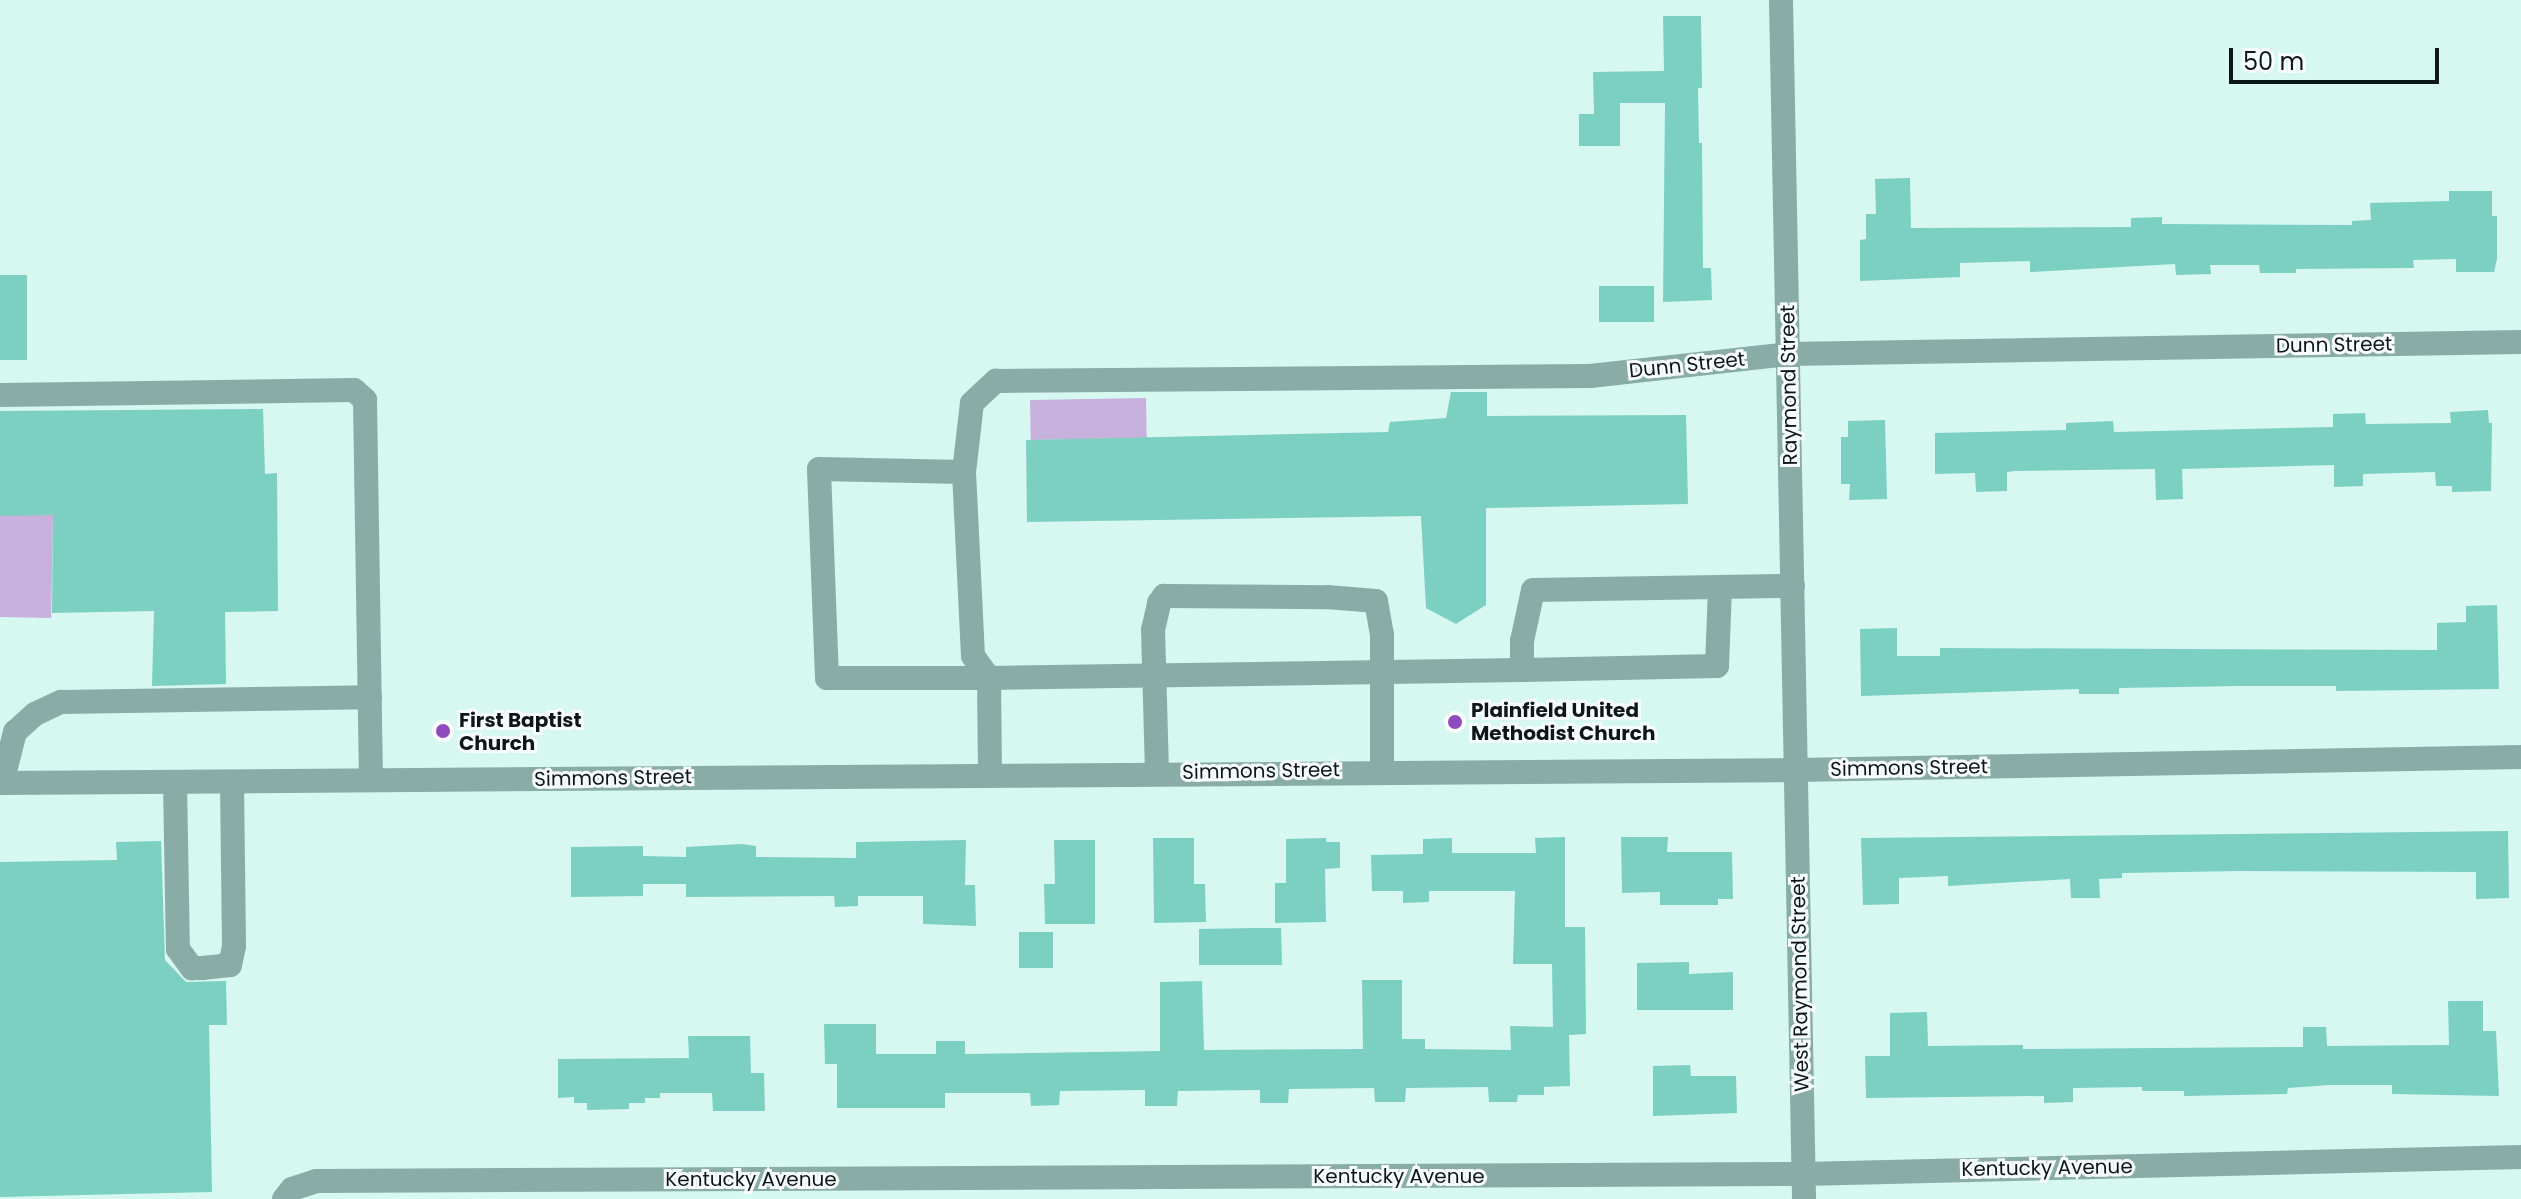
<!DOCTYPE html>
<style>
body{margin:0}
#map{position:relative;width:2521px;height:1199px;overflow:hidden;background:#d7f7f1;font-family:Poppins,sans-serif}
div>[style]{position:absolute}
.green>*{inset:0;background:#c8b1dc;transform-origin:0 0}
.building>*{inset:0;background:#7bd0c2;transform-origin:0 0}
.minor>*{height:24px;margin:-12px;padding:0 12px;transform-origin:12px;border-radius:12px;background:#8aaca6}
.dots>*{width:22px;height:22px;translate:-50% -50%;box-sizing:border-box;border:4px solid #f8fefd;border-radius:50%}
span{translate:-50% -50%;white-space:nowrap;text-align:center;line-height:1.15;-webkit-text-stroke:6px #f8fefd;paint-order:stroke}
.street-label{font-size:20px;color:#0d1816}
.poi-label{font-size:20px;color:#0d1816;font-weight:700}
.left{translate:0 -50%;text-align:left}
.scale{position:absolute;left:2229px;top:48px;width:210px;height:36px;box-sizing:border-box;border:4px solid #0d1816;border-top:0;padding-left:10px;font-size:24px;line-height:28px;white-space:nowrap;color:#0d1816;-webkit-text-stroke:6px #f8fefd;paint-order:stroke}
</style>
<div id="map">
<div class="green">
<div style="left:1146px;top:398px;width:40px;height:116px;rotate:89deg"></div>
<div style="left:53px;top:515px;width:103px;height:53px;rotate:91deg"></div>
</div>
<div class="building">
<div style="clip-path:polygon(1663px 16px,1701px 16px,1702px 88px,1698px 88px,1699px 143px,1702px 143px,1703px 268px,1711px 268px,1712px 300px,1663px 302px,1665px 103px,1620px 103px,1620px 146px,1579px 146px,1579px 114px,1594px 114px,1593px 72px,1664px 71px)"></div>
<div style="clip-path:polygon(1910px 178px,1911px 228px,2131px 227px,2131px 218px,2162px 217px,2162px 224px,2352px 225px,2352px 221px,2371px 220px,2370px 203px,2449px 201px,2449px 191px,2492px 191px,2492px 216px,2497px 216px,2497px 259px,2494px 272px,2456px 272px,2456px 259px,2413px 260px,2414px 268px,2296px 269px,2296px 273px,2260px 273px,2259px 265px,2210px 265px,2211px 274px,2176px 275px,2175px 264px,2030px 272px,2030px 261px,1960px 263px,1960px 277px,1860px 281px,1860px 240px,1866px 239px,1866px 214px,1876px 214px,1875px 179px)"></div>
<div style="left:0;top:275px;width:27px;height:85px"></div>
<div style="left:1599px;top:286px;width:55px;height:36px"></div>
<div style="clip-path:polygon(1451px 392px,1487px 392px,1487px 416px,1686px 415px,1688px 504px,1486px 508px,1486px 605px,1456px 624px,1426px 608px,1421px 516px,1027px 522px,1026px 440px,1388px 432px,1390px 422px,1446px 418px)"></div>
<div style="clip-path:polygon(263px 409px,265px 474px,277px 473px,278px 611px,225px 612px,226px 684px,152px 686px,154px 611px,52px 613px,53px 515px,0 516px,0 411px)"></div>
<div style="clip-path:polygon(2488px 410px,2489px 423px,2492px 423px,2491px 491px,2452px 492px,2452px 486px,2436px 486px,2435px 472px,2363px 474px,2363px 486px,2334px 487px,2334px 465px,2182px 469px,2183px 499px,2156px 500px,2155px 469px,2015px 471px,2007px 472px,2007px 491px,1976px 492px,1975px 473px,1935px 474px,1935px 433px,2066px 430px,2066px 423px,2113px 421px,2114px 432px,2333px 427px,2333px 414px,2365px 413px,2366px 424px,2451px 423px,2450px 412px)"></div>
<div style="clip-path:polygon(1885px 420px,1887px 499px,1849px 500px,1850px 484px,1841px 484px,1841px 437px,1848px 437px,1848px 421px)"></div>
<div style="clip-path:polygon(2497px 605px,2499px 689px,2336px 691px,2336px 686px,2239px 686px,2119px 688px,2119px 694px,2079px 694px,2079px 689px,1861px 696px,1860px 629px,1897px 628px,1897px 656px,1940px 656px,1940px 648px,2437px 650px,2437px 623px,2466px 622px,2466px 606px)"></div>
<div style="clip-path:polygon(2508px 831px,2509px 898px,2476px 899px,2476px 872px,2241px 871px,2122px 873px,2122px 878px,2099px 879px,2100px 898px,2071px 898px,2070px 879px,1948px 886px,1948px 876px,1899px 878px,1899px 904px,1863px 905px,1861px 838px)"></div>
<div style="clip-path:polygon(1565px 837px,1565px 927px,1585px 927px,1586px 1034px,1569px 1035px,1570px 1086px,1544px 1087px,1544px 1095px,1518px 1095px,1517px 1102px,1489px 1102px,1488px 1087px,1406px 1088px,1405px 1102px,1375px 1102px,1374px 1088px,1289px 1089px,1288px 1103px,1260px 1103px,1260px 1090px,1178px 1091px,1177px 1106px,1145px 1106px,1145px 1090px,1060px 1091px,1059px 1105px,1031px 1106px,1030px 1093px,945px 1093px,945px 1108px,837px 1108px,837px 1064px,825px 1064px,824px 1024px,876px 1024px,876px 1054px,936px 1054px,936px 1041px,965px 1041px,965px 1054px,1160px 1051px,1160px 982px,1202px 981px,1204px 1050px,1363px 1049px,1362px 980px,1402px 980px,1402px 1039px,1425px 1039px,1425px 1049px,1511px 1050px,1510px 1026px,1553px 1027px,1552px 964px,1513px 964px,1515px 891px,1429px 891px,1429px 902px,1403px 903px,1403px 891px,1372px 891px,1371px 855px,1423px 854px,1423px 839px,1452px 838px,1452px 853px,1536px 853px,1535px 838px)"></div>
<div style="clip-path:polygon(1621px 837px,1668px 837px,1667px 852px,1732px 852px,1733px 899px,1718px 899px,1718px 905px,1660px 905px,1660px 892px,1622px 893px)"></div>
<div style="clip-path:polygon(1153px 838px,1194px 838px,1194px 884px,1205px 884px,1206px 922px,1154px 923px)"></div>
<div style="clip-path:polygon(1326px 838px,1326px 842px,1340px 842px,1340px 868px,1325px 869px,1326px 922px,1275px 923px,1275px 883px,1286px 883px,1286px 839px)"></div>
<div style="clip-path:polygon(966px 840px,965px 885px,975px 885px,976px 926px,923px 924px,923px 896px,858px 896px,858px 906px,835px 907px,834px 896px,686px 897px,686px 884px,643px 884px,643px 896px,571px 897px,571px 847px,643px 846px,643px 856px,686px 857px,686px 847px,742px 844px,756px 846px,756px 857px,856px 858px,856px 842px)"></div>
<div style="clip-path:polygon(1054px 840px,1095px 840px,1095px 924px,1045px 924px,1044px 884px,1055px 884px)"></div>
<div style="clip-path:polygon(161px 841px,165px 960px,186px 982px,226px 981px,227px 1025px,209px 1025px,212px 1192px,0 1197px,0 862px,117px 860px,116px 842px)"></div>
<div style="clip-path:polygon(1253px 928px,1281px 928px,1282px 965px,1199px 965px,1199px 929px)"></div>
<div style="left:1019px;top:932px;width:34px;height:36px"></div>
<div style="clip-path:polygon(1689px 962px,1689px 974px,1733px 972px,1733px 1010px,1637px 1010px,1637px 963px)"></div>
<div style="clip-path:polygon(2448px 1001px,2483px 1001px,2483px 1031px,2496px 1031px,2499px 1096px,2392px 1094px,2392px 1085px,2330px 1085px,2288px 1088px,2287px 1094px,2184px 1096px,2184px 1091px,2142px 1091px,2142px 1087px,2073px 1088px,2073px 1102px,2044px 1103px,2044px 1096px,1866px 1098px,1865px 1056px,1890px 1056px,1890px 1013px,1927px 1012px,1928px 1046px,2023px 1045px,2023px 1049px,2303px 1047px,2303px 1027px,2326px 1027px,2327px 1046px,2449px 1045px)"></div>
<div style="clip-path:polygon(688px 1036px,750px 1036px,751px 1073px,764px 1073px,765px 1111px,713px 1111px,712px 1093px,660px 1093px,660px 1098px,645px 1098px,645px 1103px,629px 1103px,629px 1109px,587px 1110px,587px 1103px,574px 1103px,574px 1097px,558px 1098px,558px 1059px,689px 1058px)"></div>
<div style="clip-path:polygon(1690px 1065px,1691px 1076px,1736px 1076px,1737px 1113px,1653px 1116px,1653px 1066px)"></div>
</div>
<div class="minor">
<div style="left:1781px;top:0;width:1199px;rotate:88.9deg"></div>
<div style="left:0;top:395px;width:354px;rotate:-0.8deg"></div>
<div style="left:354px;top:390px;width:15px;rotate:42deg"></div>
<div style="left:365px;top:400px;width:380px;rotate:89.1deg"></div>
<div style="left:964px;top:472px;width:184px;rotate:87.2deg"></div>
<div style="left:973px;top:656px;width:27px;rotate:54deg"></div>
<div style="left:1522px;top:670px;width:195px;rotate:-1.2deg"></div>
<div style="left:1717px;top:666px;width:79px;rotate:-87.8deg"></div>
<div style="left:989px;top:678px;width:162px;rotate:180deg"></div>
<div style="left:827px;top:678px;width:209px;rotate:-92.2deg"></div>
<div style="left:819px;top:469px;width:145px;rotate:1.2deg"></div>
<div style="left:964px;top:472px;width:69px;rotate:-83.4deg"></div>
<div style="left:972px;top:403px;width:33px;rotate:-43deg"></div>
<div style="left:996px;top:381px;width:594px;rotate:-0.48deg"></div>
<div style="left:1590px;top:376px;width:199px;rotate:-6.3deg"></div>
<div style="left:1788px;top:354px;width:733px;rotate:-0.94deg"></div>
<div style="left:1157px;top:772px;width:142px;rotate:-91.6deg"></div>
<div style="left:1153px;top:630px;width:28px;rotate:-77deg"></div>
<div style="left:1159px;top:603px;width:9px;rotate:-54deg"></div>
<div style="left:1164px;top:596px;width:163px;rotate:0.4deg"></div>
<div style="left:1327px;top:597px;width:49px;rotate:4.7deg"></div>
<div style="left:1376px;top:601px;width:34px;rotate:80deg"></div>
<div style="left:1382px;top:634px;width:136px;rotate:90deg"></div>
<div style="left:990px;top:774px;width:96px;rotate:-90.6deg"></div>
<div style="left:989px;top:678px;width:533px;rotate:-0.86deg"></div>
<div style="left:1522px;top:670px;width:29px;rotate:-90deg"></div>
<div style="left:1522px;top:641px;width:52px;rotate:-77.8deg"></div>
<div style="left:1533px;top:590px;width:260px;rotate:-0.9deg"></div>
<div style="left:175px;top:782px;width:167px;rotate:89deg"></div>
<div style="left:178px;top:949px;width:24px;rotate:54deg"></div>
<div style="left:192px;top:968px;width:10px"></div>
<div style="left:202px;top:968px;width:28px;rotate:-6deg"></div>
<div style="left:230px;top:965px;width:19px;rotate:-78deg"></div>
<div style="left:234px;top:946px;width:164px;rotate:-90.7deg"></div>
<div style="left:0;top:783px;width:1797px;rotate:-0.41deg"></div>
<div style="left:1797px;top:770px;width:724px;rotate:-1.03deg"></div>
<div style="left:2px;top:783px;width:53px;rotate:-75.7deg"></div>
<div style="left:15px;top:732px;width:27px;rotate:-42deg"></div>
<div style="left:35px;top:714px;width:29px;rotate:-25deg"></div>
<div style="left:61px;top:702px;width:309px;rotate:-0.9deg"></div>
<div style="left:284px;top:1199px;width:13px;rotate:-51deg"></div>
<div style="left:292px;top:1189px;width:25px;rotate:-18deg"></div>
<div style="left:316px;top:1181px;width:1488px;rotate:-0.27deg"></div>
<div style="left:1804px;top:1174px;width:717px;rotate:-1.36deg"></div>
</div>
<div class="dots">
<div style="left:1455px;top:722px;background:#8f4abe"></div>
<div style="left:443px;top:731px;background:#8f4abe"></div>
</div>
<div class="street-label">
<span style="left:2334px;top:345px;rotate:-1deg">Dunn Street</span>
<span style="left:1687px;top:365px;rotate:-6deg">Dunn Street</span>
<span style="left:1789px;top:385px;rotate:-91deg">Raymond Street</span>
<span style="left:1909px;top:768px;rotate:-1deg">Simmons Street</span>
<span style="left:1261px;top:771px;rotate:-1deg">Simmons Street</span>
<span style="left:613px;top:778px;rotate:-1deg">Simmons Street</span>
<span style="left:1800px;top:984px;rotate:-91deg">West Raymond Street</span>
<span style="left:2047px;top:1168px;rotate:-1deg">Kentucky Avenue</span>
<span style="left:1399px;top:1176px">Kentucky Avenue</span>
<span style="left:751px;top:1179px">Kentucky Avenue</span>
</div>
<div class="poi-label">
<span class="left" style="left:1471px;top:722px">Plainfield United<br>Methodist Church</span>
<span class="left" style="left:459px;top:732px">First Baptist<br>Church</span>
</div>
<div class="scale">50 m</div>
</div>
